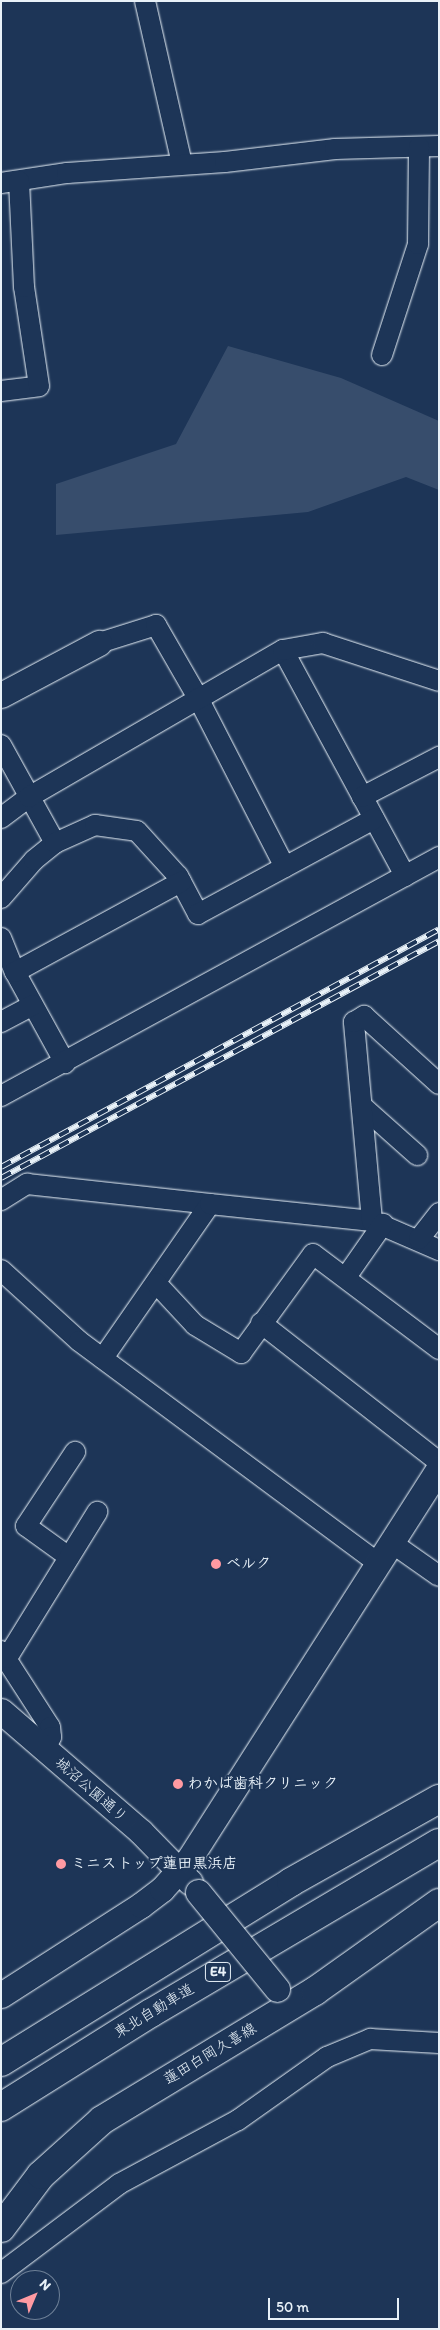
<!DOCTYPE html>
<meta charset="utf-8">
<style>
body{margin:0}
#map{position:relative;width:440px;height:2330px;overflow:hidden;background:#1d3557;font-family:Itim,"Klee One",sans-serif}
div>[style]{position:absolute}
.green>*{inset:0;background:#374d6c}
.roads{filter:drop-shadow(0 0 1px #e8f1f8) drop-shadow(0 0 1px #e8f1f8)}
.minor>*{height:20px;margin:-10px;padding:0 10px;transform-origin:10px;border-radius:10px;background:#1d3557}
.tertiary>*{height:25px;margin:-12.5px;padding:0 12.5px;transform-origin:12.5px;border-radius:12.5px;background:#1d3557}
.secondary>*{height:28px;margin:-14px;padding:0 14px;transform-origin:14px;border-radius:14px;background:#1d3557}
.motorway>*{height:28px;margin:-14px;padding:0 14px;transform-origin:14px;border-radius:14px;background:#1d3557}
.rail>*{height:5.5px;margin-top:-2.75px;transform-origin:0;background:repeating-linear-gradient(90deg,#1d3557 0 11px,#e8f1f8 0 22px);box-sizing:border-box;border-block:1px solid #e8f1f8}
.bridges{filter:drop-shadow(0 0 1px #e8f1f8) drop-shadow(0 0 1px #e8f1f8)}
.tertiary-bridge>*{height:25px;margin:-12.5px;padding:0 12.5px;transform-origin:12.5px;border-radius:12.5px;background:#1d3557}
.dots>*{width:14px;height:14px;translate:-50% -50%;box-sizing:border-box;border:2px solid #1d3557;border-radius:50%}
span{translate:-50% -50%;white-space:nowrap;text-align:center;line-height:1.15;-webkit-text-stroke:4px #1d3557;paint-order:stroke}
.shield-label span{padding:1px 4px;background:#1d3557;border:1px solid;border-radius:4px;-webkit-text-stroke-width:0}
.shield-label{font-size:14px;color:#e8f1f8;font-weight:700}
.poi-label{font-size:15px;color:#e8f1f8;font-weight:700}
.left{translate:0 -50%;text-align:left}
.street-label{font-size:15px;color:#e8f1f8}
.frame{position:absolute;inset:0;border:2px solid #e8f1f8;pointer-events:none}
.north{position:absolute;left:10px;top:2270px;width:50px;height:50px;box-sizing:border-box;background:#1d3557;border:1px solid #6e8097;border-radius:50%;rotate:45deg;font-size:14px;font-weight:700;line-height:20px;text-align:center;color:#e8f1f8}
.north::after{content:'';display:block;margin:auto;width:18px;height:22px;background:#ff9aa2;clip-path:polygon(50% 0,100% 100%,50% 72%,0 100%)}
.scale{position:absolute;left:268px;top:2298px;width:131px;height:22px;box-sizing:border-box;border:2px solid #e8f1f8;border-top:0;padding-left:6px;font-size:15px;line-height:18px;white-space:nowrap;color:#e8f1f8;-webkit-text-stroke:4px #1d3557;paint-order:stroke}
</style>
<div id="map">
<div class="green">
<div style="clip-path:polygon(228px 346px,341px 378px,439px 421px,439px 490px,406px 477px,308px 512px,56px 535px,56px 484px,176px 444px)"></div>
</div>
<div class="roads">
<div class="minor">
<div style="left:145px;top:1px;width:167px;rotate:77.2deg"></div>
<div style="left:1px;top:183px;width:67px;rotate:-8.6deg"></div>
<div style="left:67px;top:173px;width:158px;rotate:-4deg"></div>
<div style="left:225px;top:162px;width:111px;rotate:-6.7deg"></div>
<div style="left:335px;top:149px;width:104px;rotate:-1.7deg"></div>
<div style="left:382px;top:355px;width:117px;rotate:-72deg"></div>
<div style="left:418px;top:244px;width:97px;rotate:-89.4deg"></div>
<div style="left:1px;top:391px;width:38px;rotate:-7deg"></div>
<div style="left:39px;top:386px;width:100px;rotate:-98.6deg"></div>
<div style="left:24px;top:287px;width:106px;rotate:-92.7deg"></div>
<div style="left:99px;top:643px;width:60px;rotate:-17.5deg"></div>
<div style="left:156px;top:625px;width:84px;rotate:60.1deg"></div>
<div style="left:198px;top:698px;width:190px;rotate:62.8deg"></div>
<div style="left:283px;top:650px;width:257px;rotate:61.6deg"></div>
<div style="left:1px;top:745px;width:112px;rotate:61.1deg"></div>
<div style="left:362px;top:797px;width:87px;rotate:-27.5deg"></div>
<div style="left:1px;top:818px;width:35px;rotate:-37deg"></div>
<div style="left:29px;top:797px;width:293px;rotate:-30.1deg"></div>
<div style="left:283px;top:650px;width:41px;rotate:-9.9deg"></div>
<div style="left:323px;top:643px;width:122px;rotate:18.1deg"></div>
<div style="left:1px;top:898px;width:50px;rotate:-49deg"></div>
<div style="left:34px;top:860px;width:27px;rotate:-39deg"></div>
<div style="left:55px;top:843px;width:44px;rotate:-24.2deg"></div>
<div style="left:95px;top:825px;width:42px;rotate:8.1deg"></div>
<div style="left:137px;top:831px;width:61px;rotate:47.7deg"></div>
<div style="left:178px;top:876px;width:43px;rotate:62.2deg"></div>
<div style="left:198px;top:914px;width:200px;rotate:-28.4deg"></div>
<div style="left:1px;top:938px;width:37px;rotate:68deg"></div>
<div style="left:15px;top:972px;width:104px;rotate:61.2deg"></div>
<div style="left:15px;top:972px;width:189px;rotate:-28.5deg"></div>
<div style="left:1px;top:1022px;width:36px;rotate:-28deg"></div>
<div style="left:1px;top:1096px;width:499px;rotate:-28.6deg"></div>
<div style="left:362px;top:1106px;width:74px;rotate:41.7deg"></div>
<div style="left:1px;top:1200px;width:31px;rotate:-32deg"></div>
<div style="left:27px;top:1184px;width:184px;rotate:6.2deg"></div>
<div style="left:210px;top:1204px;width:188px;rotate:124.8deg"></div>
<div style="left:210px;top:1204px;width:163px;rotate:6deg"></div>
<div style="left:372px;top:1221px;width:73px;rotate:23.4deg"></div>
<div style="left:372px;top:1221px;width:200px;rotate:-95.2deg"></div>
<div style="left:354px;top:1022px;width:12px;rotate:-31deg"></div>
<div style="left:364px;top:1016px;width:101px;rotate:42.2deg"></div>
<div style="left:419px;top:1239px;width:33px;rotate:-52deg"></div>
<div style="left:1px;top:1270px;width:105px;rotate:42.3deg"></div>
<div style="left:79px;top:1341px;width:374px;rotate:36.6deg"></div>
<div style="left:346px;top:1277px;width:65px;rotate:-55.1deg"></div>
<div style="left:156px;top:1283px;width:57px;rotate:47.1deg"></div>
<div style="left:195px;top:1325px;width:54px;rotate:31.3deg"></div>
<div style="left:241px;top:1353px;width:122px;rotate:-54deg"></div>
<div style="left:313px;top:1254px;width:158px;rotate:37deg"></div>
<div style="left:261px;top:1323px;width:226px;rotate:38deg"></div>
<div style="left:392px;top:1543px;width:57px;rotate:35.1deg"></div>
<div style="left:69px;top:1557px;width:53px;rotate:-144.2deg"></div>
<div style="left:26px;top:1526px;width:89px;rotate:-56.5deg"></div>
<div style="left:1px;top:1651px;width:90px;rotate:57.2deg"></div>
<div style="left:50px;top:1727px;width:10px;rotate:84deg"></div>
<div style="left:51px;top:1737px;width:13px;rotate:117deg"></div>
<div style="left:7px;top:1658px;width:172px;rotate:-58.3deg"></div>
<div style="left:1px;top:2273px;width:148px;rotate:-37deg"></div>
<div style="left:119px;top:2184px;width:135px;rotate:-28.3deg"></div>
<div style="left:238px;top:2120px;width:109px;rotate:-35.3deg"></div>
<div style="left:327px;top:2057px;width:47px;rotate:-22.7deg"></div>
<div style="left:370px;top:2039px;width:69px;rotate:3.3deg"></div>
</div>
<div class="tertiary">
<div style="left:1px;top:695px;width:111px;rotate:-28deg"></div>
<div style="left:1px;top:1711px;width:185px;rotate:40.8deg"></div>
<div style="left:141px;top:1832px;width:70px;rotate:45.6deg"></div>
<div style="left:1px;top:1995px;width:166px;rotate:-32.7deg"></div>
<div style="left:141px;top:1905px;width:26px;rotate:-37deg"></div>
<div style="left:162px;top:1889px;width:40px;rotate:-48deg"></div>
<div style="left:189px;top:1859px;width:464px;rotate:-57.4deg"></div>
</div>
<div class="secondary">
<div style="left:1px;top:2228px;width:66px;rotate:-53deg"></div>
<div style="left:41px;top:2175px;width:82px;rotate:-42deg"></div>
<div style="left:102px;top:2120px;width:249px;rotate:-31.2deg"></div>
<div style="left:315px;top:1991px;width:152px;rotate:-35.4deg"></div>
</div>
<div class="motorway">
<div style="left:1px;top:2062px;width:341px;rotate:-31.8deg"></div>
<div style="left:291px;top:1882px;width:170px;rotate:-29.3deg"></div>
<div style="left:1px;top:2107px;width:177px;rotate:-32.1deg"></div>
<div style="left:151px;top:2013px;width:334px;rotate:-30.6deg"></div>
</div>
</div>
<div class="rail">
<div style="left:1px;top:1167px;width:498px;rotate:-28.5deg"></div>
<div style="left:1px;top:1178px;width:498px;rotate:-28.4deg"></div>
</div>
<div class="bridges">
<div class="tertiary-bridge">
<div style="left:198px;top:1892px;width:125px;rotate:50.8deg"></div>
</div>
</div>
<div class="dots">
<div style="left:216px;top:1564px;background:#ff9aa2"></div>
<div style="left:178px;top:1784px;background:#ff9aa2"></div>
<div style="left:61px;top:1864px;background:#ff9aa2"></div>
</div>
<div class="shield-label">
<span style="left:218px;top:1972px">E4</span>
</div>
<div class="poi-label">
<span class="left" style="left:226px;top:1564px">ベルク</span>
<span class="left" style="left:188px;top:1784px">わかば歯科クリニック</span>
<span class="left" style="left:71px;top:1864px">ミニストップ蓮田黒浜店</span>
</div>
<div class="street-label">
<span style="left:91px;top:1790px;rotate:41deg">城沼公園通り</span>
<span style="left:154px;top:2011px;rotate:-31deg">東北自動車道</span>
<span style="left:210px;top:2054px;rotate:-31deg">蓮田白岡久喜線</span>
</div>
<div class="frame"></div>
<div class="north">N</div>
<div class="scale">50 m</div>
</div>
